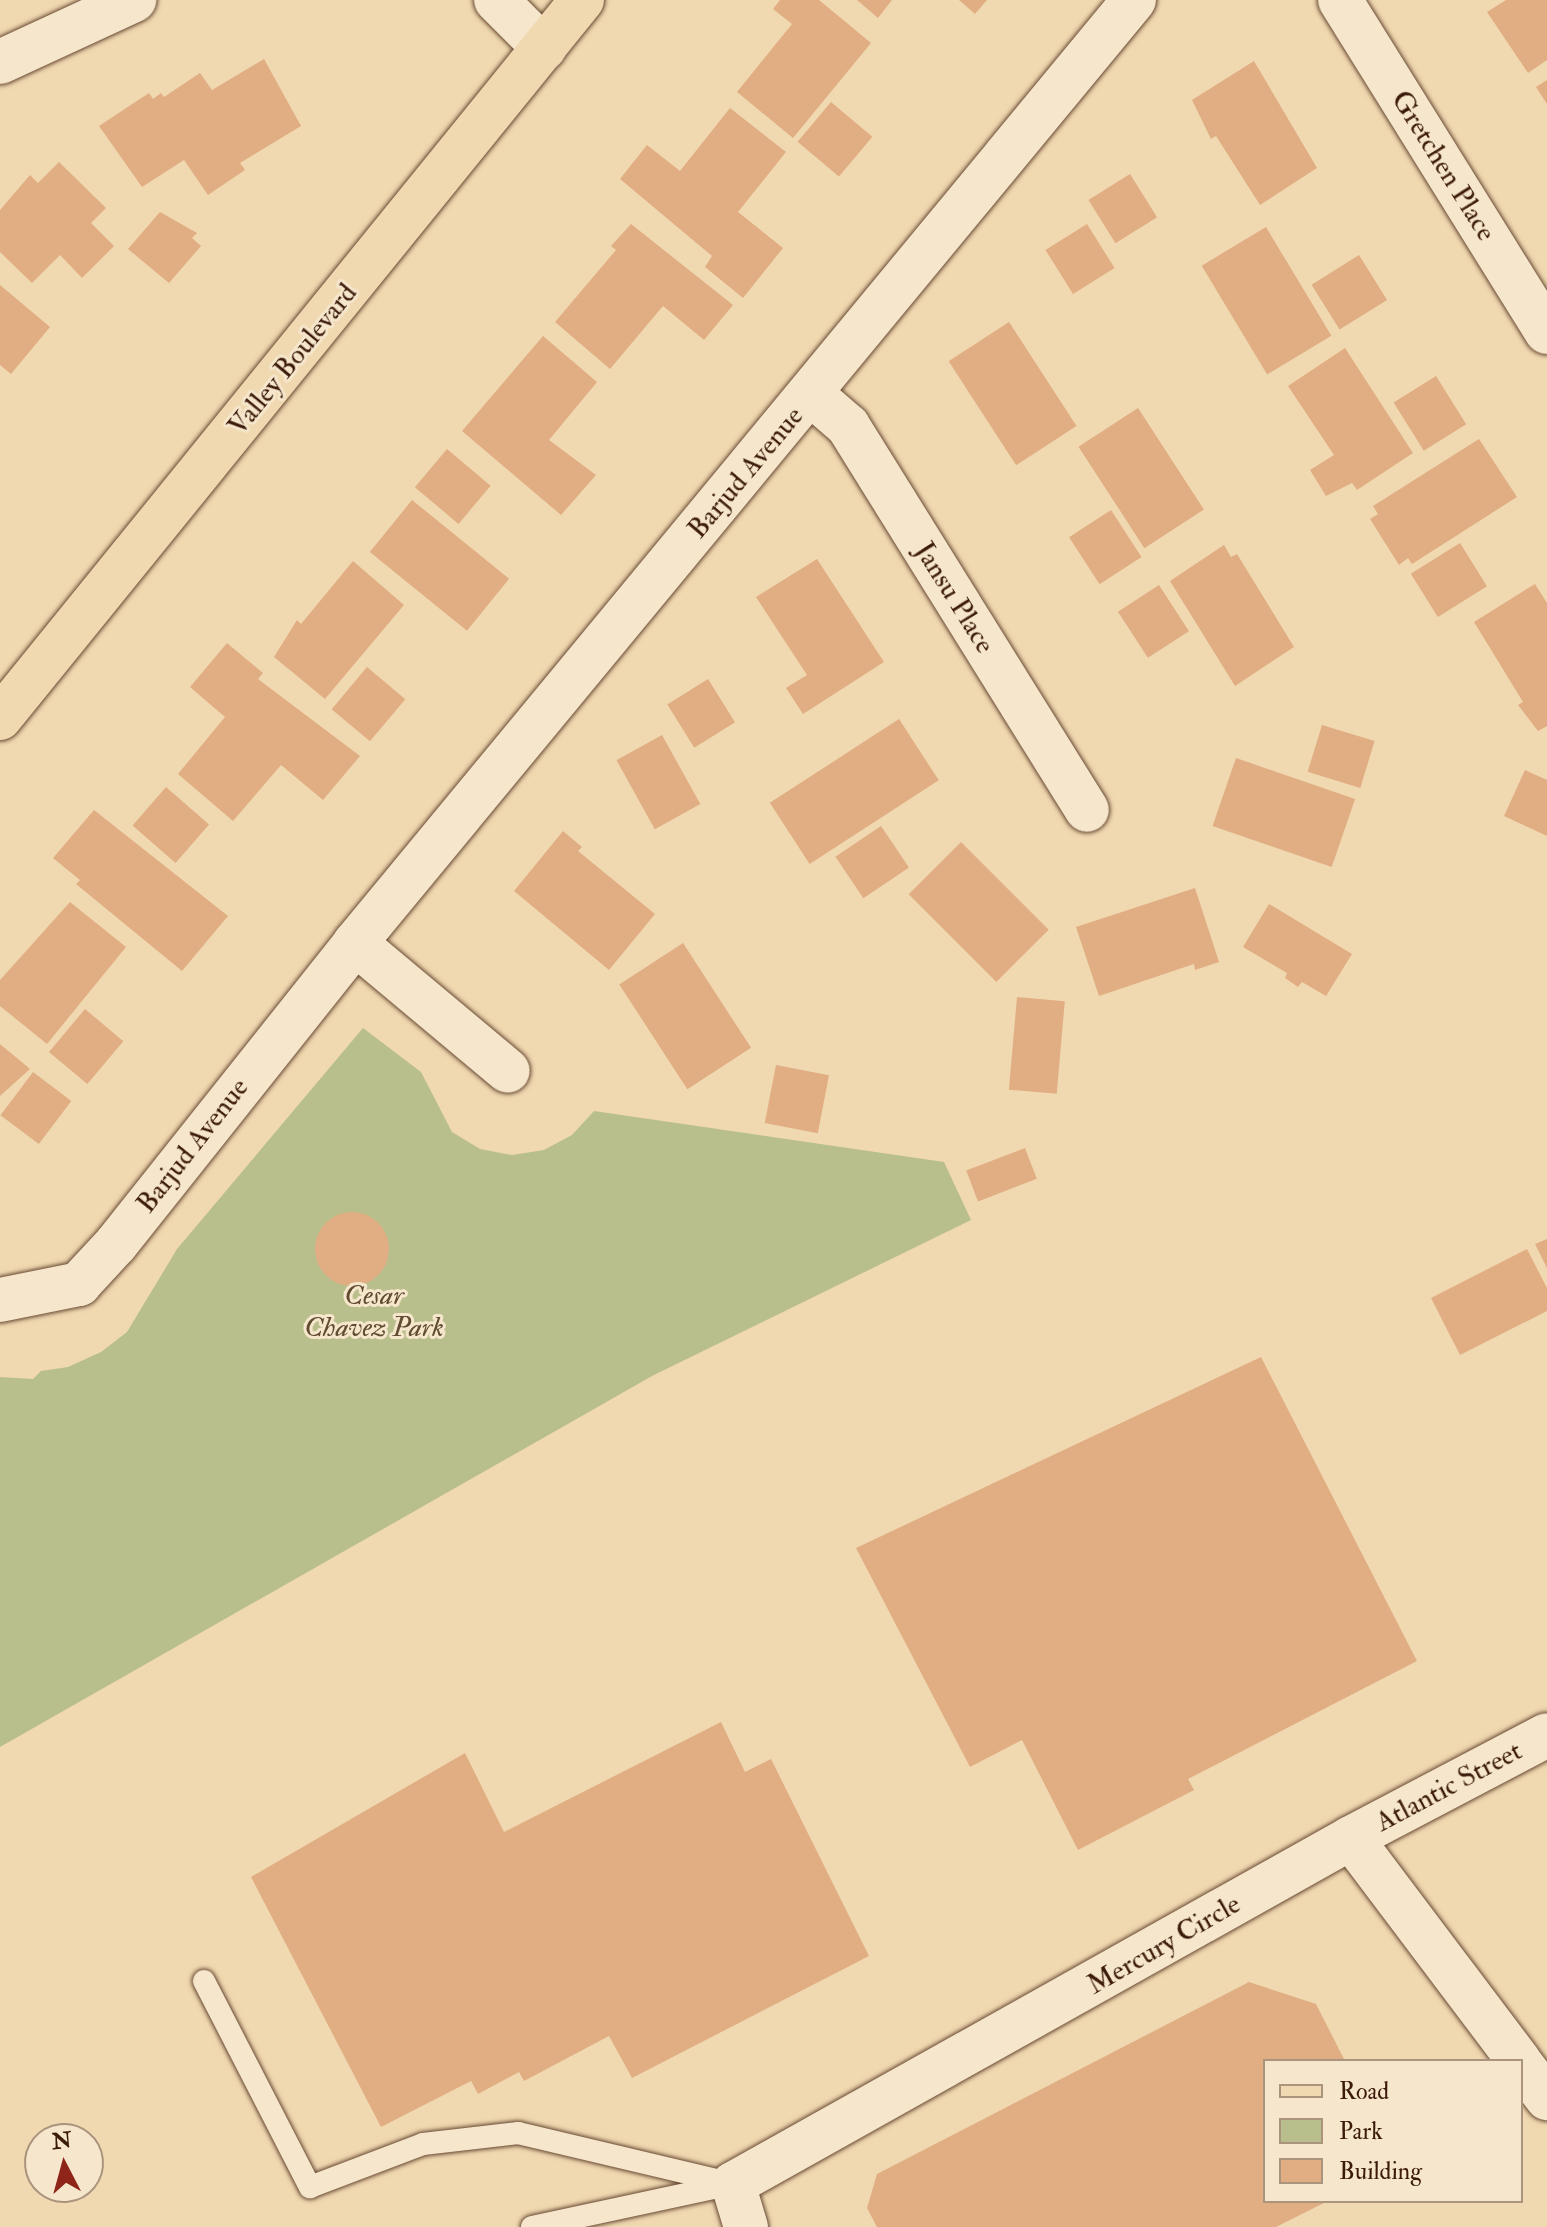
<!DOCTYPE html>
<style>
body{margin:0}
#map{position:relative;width:1547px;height:2227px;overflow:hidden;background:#f0d8b0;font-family:"IM FELL Double Pica",serif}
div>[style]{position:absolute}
.green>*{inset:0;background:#b8bf8c}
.building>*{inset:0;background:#e1ae83;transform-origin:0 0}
.round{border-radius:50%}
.roads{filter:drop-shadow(0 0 2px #694a34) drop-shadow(0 0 2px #694a34)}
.lane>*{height:22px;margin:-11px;padding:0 11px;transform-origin:11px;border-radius:11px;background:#f5e6cc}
.street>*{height:44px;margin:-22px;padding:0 22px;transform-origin:22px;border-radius:22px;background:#f5e6cc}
.primary>*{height:44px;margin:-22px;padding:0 22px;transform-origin:22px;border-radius:22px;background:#f0d8b0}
span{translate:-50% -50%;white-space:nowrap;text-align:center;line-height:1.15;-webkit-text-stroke:6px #f5e6cc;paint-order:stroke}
.street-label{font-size:28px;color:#3c1a0a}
.park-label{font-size:28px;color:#614c31;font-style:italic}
.legend{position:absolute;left:1263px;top:2059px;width:260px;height:144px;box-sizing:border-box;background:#f5e6cc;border:2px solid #ab947e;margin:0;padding:10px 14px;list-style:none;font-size:24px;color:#3c1a0a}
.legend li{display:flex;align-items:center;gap:16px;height:40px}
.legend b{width:40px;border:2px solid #ab947e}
.north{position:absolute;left:24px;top:2123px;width:80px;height:80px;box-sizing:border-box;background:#f5e6cc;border:2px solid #ab947e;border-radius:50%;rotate:354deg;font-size:22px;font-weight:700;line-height:32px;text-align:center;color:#3c1a0a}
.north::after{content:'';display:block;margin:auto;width:28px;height:36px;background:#8f2418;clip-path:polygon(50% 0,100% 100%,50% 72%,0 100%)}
</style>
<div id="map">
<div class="green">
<div style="clip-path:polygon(363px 1028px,421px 1072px,452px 1132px,480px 1149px,512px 1155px,544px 1150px,572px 1135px,594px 1111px,944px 1162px,971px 1220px,652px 1376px,0 1747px,0 1377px,33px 1379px,41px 1371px,68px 1367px,101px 1352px,127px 1332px,177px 1249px)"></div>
</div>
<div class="building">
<div style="clip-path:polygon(780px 0,819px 0,871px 43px,793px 138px,737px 92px,792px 24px,773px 9px)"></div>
<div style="clip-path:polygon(857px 0,892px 0,878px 18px)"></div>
<div style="clip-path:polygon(959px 0,987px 0,975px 14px)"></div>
<div style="clip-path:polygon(1506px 0,1547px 0,1547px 60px,1528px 73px,1487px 12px)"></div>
<div style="clip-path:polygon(264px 59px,301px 126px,240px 163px,245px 170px,208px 195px,184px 160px,142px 187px,99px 126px,149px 93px,153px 99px,161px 93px,164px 97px,200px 73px,212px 90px)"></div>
<div style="clip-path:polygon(1254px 61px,1317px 168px,1260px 205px,1216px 136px,1211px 139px,1192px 100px)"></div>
<div style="clip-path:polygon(1547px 80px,1547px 104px,1536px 87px)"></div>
<div style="left:831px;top:102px;width:54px;height:52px;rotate:40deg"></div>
<div style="clip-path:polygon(730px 108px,786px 152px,738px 212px,783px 248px,743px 298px,705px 267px,712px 256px,620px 179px,647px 145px,680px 171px)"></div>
<div style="clip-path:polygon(59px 162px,106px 208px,91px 223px,114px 246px,82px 278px,60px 255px,32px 283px,0 252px,0 210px,30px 175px,38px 183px)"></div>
<div style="left:1130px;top:174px;width:51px;height:49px;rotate:58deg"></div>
<div style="clip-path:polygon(160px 212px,197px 233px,192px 238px,201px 246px,169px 283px,128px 249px)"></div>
<div style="clip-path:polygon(631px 224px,733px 305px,704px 340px,663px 306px,610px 369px,555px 322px,616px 250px,611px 246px)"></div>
<div style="left:1087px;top:224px;width:52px;height:49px;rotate:58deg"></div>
<div style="left:1266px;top:227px;width:127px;height:75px;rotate:59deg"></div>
<div style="left:1359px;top:255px;width:53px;height:56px;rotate:58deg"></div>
<div style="clip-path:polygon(0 285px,50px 327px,11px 374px,0 365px)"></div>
<div style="left:1009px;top:322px;width:124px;height:72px;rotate:57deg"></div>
<div style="clip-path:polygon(543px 336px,597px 382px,549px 440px,596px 475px,561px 515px,462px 431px)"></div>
<div style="clip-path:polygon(1345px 348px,1413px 453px,1357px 490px,1352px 483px,1326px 496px,1310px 470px,1334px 455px,1288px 386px)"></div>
<div style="left:1436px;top:376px;width:57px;height:50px;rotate:58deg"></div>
<div style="left:1138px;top:408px;width:121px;height:71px;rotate:57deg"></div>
<div style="clip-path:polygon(1479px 439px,1517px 497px,1412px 564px,1408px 558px,1399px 565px,1370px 519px,1378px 514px,1373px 506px)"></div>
<div style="left:447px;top:449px;width:57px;height:50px;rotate:40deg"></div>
<div style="left:412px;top:500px;width:125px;height:67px;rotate:39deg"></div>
<div style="left:1111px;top:510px;width:56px;height:50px;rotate:57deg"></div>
<div style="left:1460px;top:543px;width:51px;height:58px;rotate:58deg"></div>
<div style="clip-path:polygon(1224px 545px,1231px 557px,1237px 554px,1294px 647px,1235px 686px,1170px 581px)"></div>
<div style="clip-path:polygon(817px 559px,884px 662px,803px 714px,786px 688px,807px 675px,756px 597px)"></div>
<div style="clip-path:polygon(353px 561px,404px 605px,325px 699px,274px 657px,297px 620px,301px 624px)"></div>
<div style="clip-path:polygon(1535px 584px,1547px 603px,1547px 726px,1538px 731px,1518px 705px,1523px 702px,1474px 622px)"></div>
<div style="left:1159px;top:585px;width:55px;height:49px;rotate:57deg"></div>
<div style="clip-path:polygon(227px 643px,263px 673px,258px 679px,360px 756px,323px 800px,281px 765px,233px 821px,178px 774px,225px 717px,190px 687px)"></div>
<div style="left:367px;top:667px;width:50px;height:55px;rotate:40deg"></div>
<div style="left:708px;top:679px;width:51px;height:48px;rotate:58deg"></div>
<div style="left:899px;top:719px;width:73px;height:154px;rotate:57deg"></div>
<div style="left:1322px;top:725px;width:55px;height:49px;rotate:17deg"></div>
<div style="left:662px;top:735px;width:79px;height:52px;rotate:61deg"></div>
<div style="left:1236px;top:758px;width:126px;height:72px;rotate:19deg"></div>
<div style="clip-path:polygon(1525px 770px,1547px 780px,1547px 836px,1504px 816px)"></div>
<div style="left:166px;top:787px;width:57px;height:51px;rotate:41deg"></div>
<div style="clip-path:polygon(94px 810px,228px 916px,182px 971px,76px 884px,80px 880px,53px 858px)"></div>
<div style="left:881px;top:826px;width:50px;height:55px;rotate:56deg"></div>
<div style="clip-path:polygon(563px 831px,582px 847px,578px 851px,655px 914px,609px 970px,514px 891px)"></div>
<div style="left:961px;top:842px;width:124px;height:74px;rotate:45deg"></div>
<div style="clip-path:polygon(1195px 888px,1219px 962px,1195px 970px,1194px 964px,1099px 996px,1076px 927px)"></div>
<div style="clip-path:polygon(70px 902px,126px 947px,47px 1044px,0 1006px,0 980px)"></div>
<div style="clip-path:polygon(1269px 904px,1352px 954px,1326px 996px,1302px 982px,1298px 987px,1285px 978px,1287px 973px,1243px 947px)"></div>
<div style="left:683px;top:943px;width:125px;height:76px;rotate:57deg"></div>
<div style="left:1017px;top:997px;width:48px;height:93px;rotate:5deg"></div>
<div style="left:85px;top:1009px;width:50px;height:56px;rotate:40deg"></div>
<div style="clip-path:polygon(0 1044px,30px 1069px,0 1096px)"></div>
<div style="left:776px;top:1065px;width:54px;height:59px;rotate:11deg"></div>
<div style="left:33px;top:1072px;width:48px;height:54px;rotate:37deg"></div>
<div style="left:1025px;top:1148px;width:33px;height:63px;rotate:69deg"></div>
<div class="round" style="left:315px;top:1212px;width:74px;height:74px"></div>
<div style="clip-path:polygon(1547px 1239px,1547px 1268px,1535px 1244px)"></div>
<div style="clip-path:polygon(1527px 1249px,1547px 1288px,1547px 1311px,1460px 1355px,1431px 1298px)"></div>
<div style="clip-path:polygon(1261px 1357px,1417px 1661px,1188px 1779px,1194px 1790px,1078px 1850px,1022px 1740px,970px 1767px,856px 1548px)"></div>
<div style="clip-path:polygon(721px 1722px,745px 1772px,771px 1759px,869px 1956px,632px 2078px,609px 2036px,524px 2081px,519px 2072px,478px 2094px,471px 2081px,381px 2127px,251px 1877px,465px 1753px,504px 1832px)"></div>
<div style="clip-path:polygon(1249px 1982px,1316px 2004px,1345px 2061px,1265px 2061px,1265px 2201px,1328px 2201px,1276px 2227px,877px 2227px,867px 2208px,877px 2174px)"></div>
</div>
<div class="roads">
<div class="lane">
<div style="left:204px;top:1981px;width:232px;rotate:62.8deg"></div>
<div style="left:310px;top:2187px;width:121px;rotate:-20.8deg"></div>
<div style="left:423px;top:2144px;width:96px;rotate:-6.6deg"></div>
<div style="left:518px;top:2133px;width:221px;rotate:13.3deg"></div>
<div style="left:532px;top:2227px;width:200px;rotate:-12.1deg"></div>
</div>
<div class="street">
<div style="left:496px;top:0;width:68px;rotate:45deg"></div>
<div style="left:1340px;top:0;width:391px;rotate:58.1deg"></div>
<div style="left:0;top:62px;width:148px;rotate:-24.8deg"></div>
<div style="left:811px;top:394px;width:49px;rotate:40.9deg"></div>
<div style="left:848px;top:426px;width:452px;rotate:58.1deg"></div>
<div style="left:355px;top:943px;width:199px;rotate:39.9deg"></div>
<div style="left:0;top:1300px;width:81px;rotate:-11.4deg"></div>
<div style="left:79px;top:1284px;width:54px;rotate:-47.2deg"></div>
<div style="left:116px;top:1244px;width:384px;rotate:-51.5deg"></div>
<div style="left:355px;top:943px;width:1223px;rotate:-50.44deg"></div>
<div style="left:1351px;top:1838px;width:279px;rotate:53deg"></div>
<div style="left:1521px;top:2064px;width:43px;rotate:52.6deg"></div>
<div style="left:746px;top:2227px;width:45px;rotate:-106.8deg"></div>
<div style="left:733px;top:2184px;width:708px;rotate:-29.24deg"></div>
<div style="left:1351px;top:1838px;width:221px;rotate:-27.7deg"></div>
</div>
<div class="primary">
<div style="left:0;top:718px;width:924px;rotate:-50.97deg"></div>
</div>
</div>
<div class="street-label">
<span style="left:1443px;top:166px;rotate:58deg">Gretchen Place</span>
<span style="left:293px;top:360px;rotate:-51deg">Valley Boulevard</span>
<span style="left:746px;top:473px;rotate:-50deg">Barjud Avenue</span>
<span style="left:954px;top:598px;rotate:58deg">Jansu Place</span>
<span style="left:193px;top:1146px;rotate:-52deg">Barjud Avenue</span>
<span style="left:1449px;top:1787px;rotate:-28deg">Atlantic Street</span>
<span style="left:1164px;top:1945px;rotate:-30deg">Mercury Circle</span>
</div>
<div class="park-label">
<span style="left:374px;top:1312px">Cesar<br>Chavez Park</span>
</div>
<ul class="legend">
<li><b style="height:10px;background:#f0d8b0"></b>Road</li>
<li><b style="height:22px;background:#b8bf8c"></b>Park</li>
<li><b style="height:22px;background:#e1ae83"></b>Building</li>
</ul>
<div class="north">N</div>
</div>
